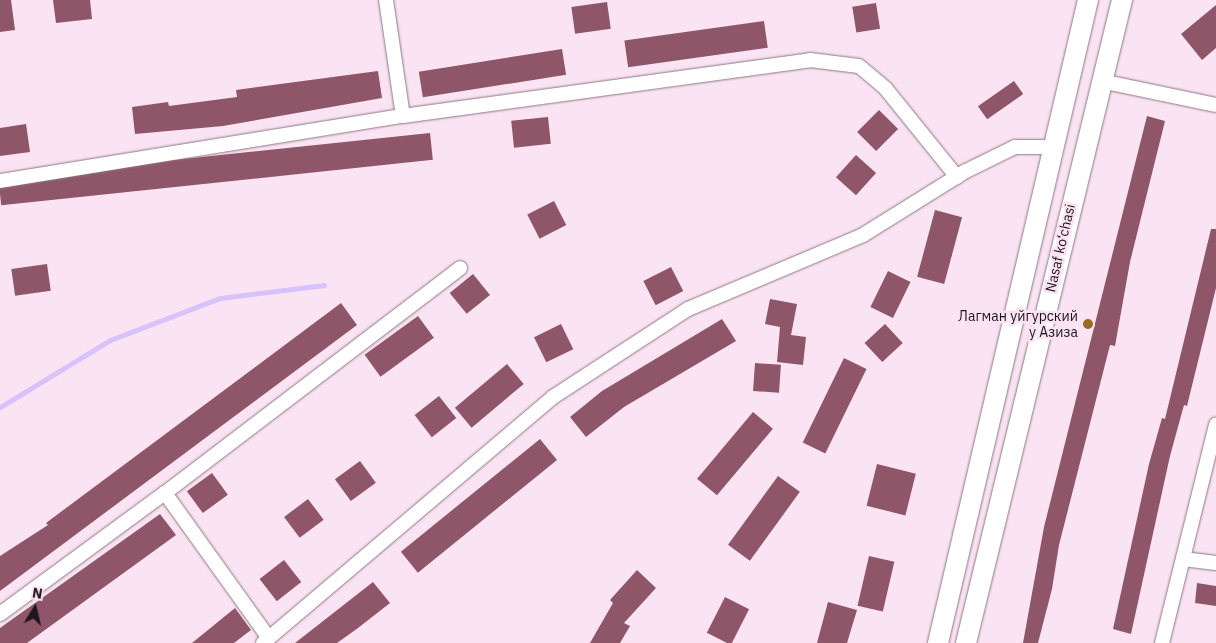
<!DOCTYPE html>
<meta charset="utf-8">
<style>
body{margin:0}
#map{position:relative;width:1216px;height:643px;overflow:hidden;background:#fae3f2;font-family:"IBM Plex Sans",sans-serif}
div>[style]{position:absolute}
.stream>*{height:5px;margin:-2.5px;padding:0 2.5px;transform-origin:2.5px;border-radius:2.5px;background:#d7c2fb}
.building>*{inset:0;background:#8f5569;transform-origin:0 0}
.roads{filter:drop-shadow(0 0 1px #8d7885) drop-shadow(0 0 1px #8d7885)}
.minor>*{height:14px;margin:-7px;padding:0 7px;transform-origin:7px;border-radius:7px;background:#fff}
.secondary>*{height:20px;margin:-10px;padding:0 10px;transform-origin:10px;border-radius:10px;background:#fff}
.dots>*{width:14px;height:14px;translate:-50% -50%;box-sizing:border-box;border:2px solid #fae3f2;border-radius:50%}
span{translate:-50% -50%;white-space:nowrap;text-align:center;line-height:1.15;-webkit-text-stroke:5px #fae3f2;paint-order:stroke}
.street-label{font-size:14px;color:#1e161b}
.poi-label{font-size:14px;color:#1e161b}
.right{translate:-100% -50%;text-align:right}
.north{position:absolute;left:10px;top:583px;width:50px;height:50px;-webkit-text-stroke:4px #fae3f2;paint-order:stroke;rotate:9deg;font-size:14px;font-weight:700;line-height:20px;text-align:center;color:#1e161b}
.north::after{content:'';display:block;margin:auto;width:18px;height:22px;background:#1e161b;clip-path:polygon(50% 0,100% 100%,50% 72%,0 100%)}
</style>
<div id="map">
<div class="stream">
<div style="left:0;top:407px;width:129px;rotate:-31.3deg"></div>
<div style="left:110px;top:340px;width:118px;rotate:-20.9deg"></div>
<div style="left:220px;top:298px;width:105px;rotate:-7.1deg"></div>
</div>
<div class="building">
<div style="clip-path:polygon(0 0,11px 0,15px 30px,0 32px)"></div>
<div style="clip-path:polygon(53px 0,90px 0,92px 19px,56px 23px)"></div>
<div style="left:607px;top:2px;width:27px;height:36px;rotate:82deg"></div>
<div style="left:876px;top:3px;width:26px;height:24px;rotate:81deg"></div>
<div style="clip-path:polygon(1216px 5px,1216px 48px,1202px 60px,1181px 34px)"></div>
<div style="left:764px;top:21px;width:27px;height:141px;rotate:82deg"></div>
<div style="left:562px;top:49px;width:26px;height:145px;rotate:81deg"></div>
<div style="clip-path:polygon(378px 71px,382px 98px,223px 126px,135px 134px,132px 107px,168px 102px,169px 106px,237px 97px,236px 90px)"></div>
<div style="left:1014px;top:81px;width:16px;height:44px;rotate:55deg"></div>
<div style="left:879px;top:110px;width:27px;height:31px;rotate:45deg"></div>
<div style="clip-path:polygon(1147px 116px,1165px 121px,1130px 262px,1115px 346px,1110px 345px,1059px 545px,1052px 589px,1038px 643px,1023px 643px,1044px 527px)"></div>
<div style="left:548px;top:117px;width:27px;height:37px;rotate:84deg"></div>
<div style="clip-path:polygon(26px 124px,30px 152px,0 156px,0 128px)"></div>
<div style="left:430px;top:133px;width:27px;height:434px;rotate:84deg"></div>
<div style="left:856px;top:155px;width:27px;height:30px;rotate:42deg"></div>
<div style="left:554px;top:201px;width:27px;height:30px;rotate:63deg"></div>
<div style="left:935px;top:210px;width:28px;height:69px;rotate:15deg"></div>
<div style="clip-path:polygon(1211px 229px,1216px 229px,1216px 288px,1187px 406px,1184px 405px,1170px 456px,1131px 634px,1113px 629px,1149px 464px,1162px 418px,1165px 419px)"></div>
<div style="left:47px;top:264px;width:27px;height:36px;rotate:82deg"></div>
<div style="left:671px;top:267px;width:27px;height:31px;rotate:63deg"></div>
<div style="left:888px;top:271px;width:25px;height:40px;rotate:26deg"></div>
<div style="left:473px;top:274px;width:27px;height:30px;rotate:51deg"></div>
<div style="clip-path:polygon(770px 299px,797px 304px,791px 335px,806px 337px,803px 365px,777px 362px,780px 327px,765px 324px)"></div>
<div style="clip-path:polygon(341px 303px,357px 325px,0 591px,0 556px,48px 525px,46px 523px)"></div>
<div style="left:418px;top:316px;width:27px;height:66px;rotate:54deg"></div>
<div style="clip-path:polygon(722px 319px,736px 341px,624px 407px,586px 437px,570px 417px,602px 391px)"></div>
<div style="left:561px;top:324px;width:28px;height:30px;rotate:64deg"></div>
<div style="left:885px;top:324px;width:26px;height:28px;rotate:47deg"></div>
<div style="left:844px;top:358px;width:25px;height:94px;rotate:26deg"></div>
<div style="left:755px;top:363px;width:26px;height:28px;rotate:4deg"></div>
<div style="left:507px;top:364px;width:26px;height:68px;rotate:50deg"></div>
<div style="left:439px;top:396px;width:28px;height:31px;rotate:52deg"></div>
<div style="left:753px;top:412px;width:26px;height:87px;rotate:40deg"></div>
<div style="left:540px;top:439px;width:27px;height:179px;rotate:51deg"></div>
<div style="left:360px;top:461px;width:27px;height:31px;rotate:54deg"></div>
<div style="left:877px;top:464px;width:40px;height:43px;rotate:14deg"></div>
<div style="left:212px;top:473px;width:27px;height:31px;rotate:54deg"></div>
<div style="left:778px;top:476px;width:27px;height:85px;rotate:36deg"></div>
<div style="left:308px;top:499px;width:26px;height:30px;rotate:53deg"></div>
<div style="clip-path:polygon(160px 514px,176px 535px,27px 643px,0 643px,0 628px)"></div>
<div style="left:869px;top:556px;width:26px;height:51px;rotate:13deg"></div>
<div style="left:284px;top:560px;width:28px;height:31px;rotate:52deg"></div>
<div style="clip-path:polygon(637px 570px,656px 588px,624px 623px,630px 626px,620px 643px,590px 643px,613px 603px,610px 600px)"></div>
<div style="clip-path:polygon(373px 582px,390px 603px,358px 628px,337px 643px,295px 643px)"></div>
<div style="clip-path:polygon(1197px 583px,1216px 586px,1216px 606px,1195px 603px)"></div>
<div style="left:725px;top:597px;width:27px;height:40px;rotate:27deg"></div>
<div style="clip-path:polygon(828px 602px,857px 610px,847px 643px,817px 643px)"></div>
<div style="clip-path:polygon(235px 608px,251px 630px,234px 643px,192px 643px)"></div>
</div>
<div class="roads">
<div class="minor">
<div style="left:386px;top:0;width:117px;rotate:81.7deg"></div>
<div style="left:1101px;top:81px;width:117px;rotate:11.8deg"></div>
<div style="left:0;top:181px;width:408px;rotate:-9.2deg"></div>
<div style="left:403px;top:116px;width:411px;rotate:-7.8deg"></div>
<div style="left:810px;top:60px;width:49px;rotate:7deg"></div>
<div style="left:859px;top:66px;width:35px;rotate:40deg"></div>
<div style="left:886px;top:89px;width:113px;rotate:51.1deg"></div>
<div style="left:165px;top:493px;width:178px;rotate:54.4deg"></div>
<div style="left:1183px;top:559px;width:33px;rotate:7deg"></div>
<div style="left:0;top:614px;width:205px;rotate:-36.3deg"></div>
<div style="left:165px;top:493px;width:371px;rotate:-37.3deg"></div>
<div style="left:263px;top:643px;width:380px;rotate:-40.3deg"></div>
<div style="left:553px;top:397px;width:161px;rotate:-33.1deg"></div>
<div style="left:688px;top:309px;width:190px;rotate:-22.9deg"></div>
<div style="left:863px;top:235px;width:121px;rotate:-31.9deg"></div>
<div style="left:966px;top:171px;width:55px;rotate:-26.1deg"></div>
<div style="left:1015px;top:147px;width:39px"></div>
<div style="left:1162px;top:643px;width:225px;rotate:-76.1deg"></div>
</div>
<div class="secondary">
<div style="left:938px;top:643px;width:660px;rotate:-76.87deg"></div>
<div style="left:966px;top:643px;width:662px;rotate:-76.36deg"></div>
</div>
</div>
<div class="dots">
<div style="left:1088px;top:324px;background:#9a6a1d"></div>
</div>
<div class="street-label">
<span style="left:1060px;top:248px;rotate:-77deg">Nasaf ko‘chasi</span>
</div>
<div class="poi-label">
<span class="right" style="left:1078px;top:324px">Лагман уйгурский<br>у Азиза</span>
</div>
<div class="north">N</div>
</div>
